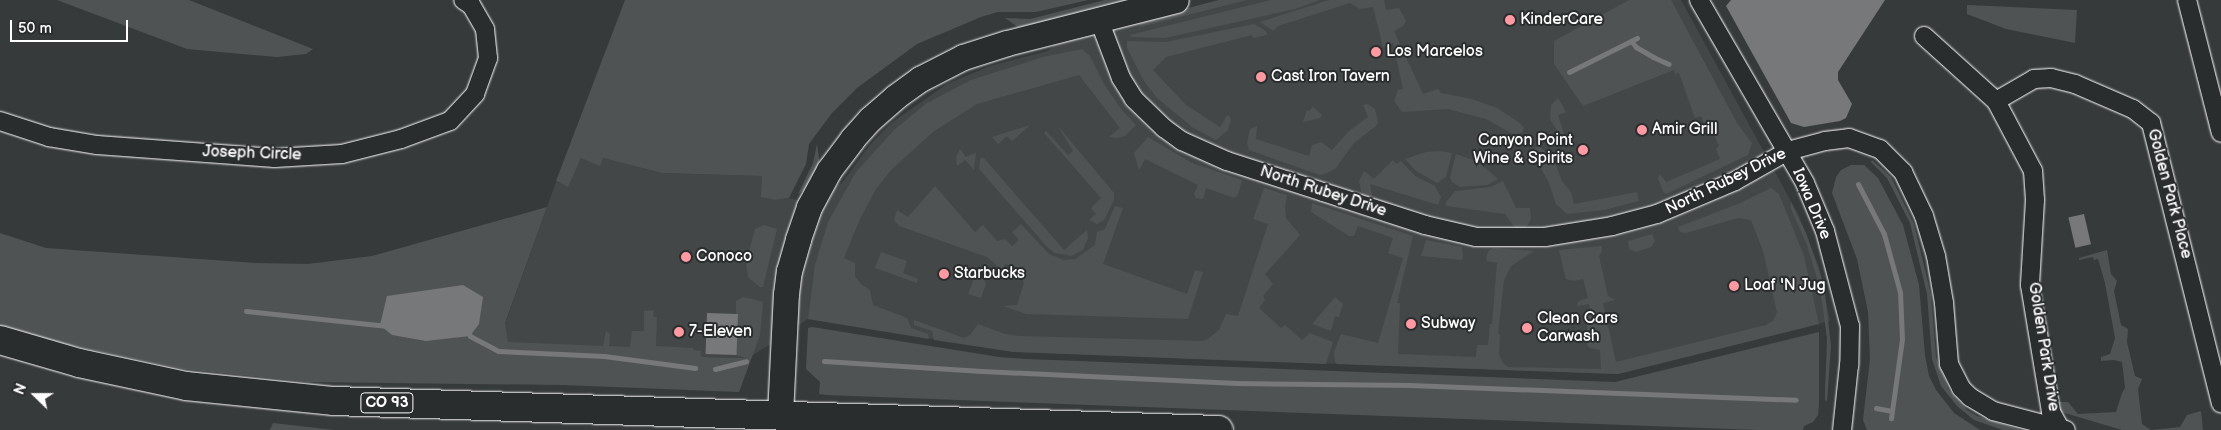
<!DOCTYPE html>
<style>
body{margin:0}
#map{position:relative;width:2221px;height:430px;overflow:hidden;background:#373a3b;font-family:"Balsamiq Sans",sans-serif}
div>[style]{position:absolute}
.built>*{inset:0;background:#444748}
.green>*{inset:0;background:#505354}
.water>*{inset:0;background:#767879;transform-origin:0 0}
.stream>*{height:5px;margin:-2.5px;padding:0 2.5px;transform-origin:2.5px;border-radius:2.5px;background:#767879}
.roads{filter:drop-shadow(0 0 1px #fff) drop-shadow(0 0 1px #fff)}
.street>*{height:18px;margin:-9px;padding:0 9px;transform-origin:9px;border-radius:9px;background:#2a2d2e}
.secondary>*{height:25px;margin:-12.5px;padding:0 12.5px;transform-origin:12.5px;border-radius:12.5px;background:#2a2d2e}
.highway>*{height:28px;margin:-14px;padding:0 14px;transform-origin:14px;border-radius:14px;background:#2a2d2e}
.dots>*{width:14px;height:14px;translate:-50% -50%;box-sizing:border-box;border:2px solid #2a2d2e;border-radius:50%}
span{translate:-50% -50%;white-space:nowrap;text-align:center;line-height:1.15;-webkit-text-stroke:4px #2a2d2e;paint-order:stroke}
.shield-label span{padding:1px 4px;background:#2a2d2e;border:1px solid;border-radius:4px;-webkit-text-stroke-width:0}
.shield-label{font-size:15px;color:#fff;font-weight:700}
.poi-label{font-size:16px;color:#fff}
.left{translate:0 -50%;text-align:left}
.right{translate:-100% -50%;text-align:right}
.street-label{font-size:16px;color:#fff}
.north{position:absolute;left:10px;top:370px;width:50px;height:50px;-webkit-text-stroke:4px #2a2d2e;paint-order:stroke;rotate:292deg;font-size:14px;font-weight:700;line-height:20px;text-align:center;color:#fff}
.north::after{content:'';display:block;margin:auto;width:18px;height:22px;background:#fff;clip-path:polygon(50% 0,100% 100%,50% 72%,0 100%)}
.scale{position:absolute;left:10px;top:20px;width:118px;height:22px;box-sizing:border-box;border:2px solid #fff;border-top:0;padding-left:6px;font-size:15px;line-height:18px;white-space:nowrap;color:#fff;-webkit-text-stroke:4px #2a2d2e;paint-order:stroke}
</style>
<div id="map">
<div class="built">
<div style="clip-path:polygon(1219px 0,1681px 0,1799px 216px,1819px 267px,1830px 321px,1618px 374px,1014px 352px,808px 319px,749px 358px,510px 353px,505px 324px,556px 182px,568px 186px,581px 158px,603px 158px,662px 173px,762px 176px,762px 197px,775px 200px,789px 198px,822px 207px,831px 189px,842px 183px,870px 145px,890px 124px,947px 84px,990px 66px,1048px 51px,1058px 42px)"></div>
</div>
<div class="green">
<div style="clip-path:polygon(57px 0,189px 0,313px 49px,306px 54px,277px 57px,187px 49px)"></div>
<div style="clip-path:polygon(625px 0,1088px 0,1036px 12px,998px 12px,981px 17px,917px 44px,857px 88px,832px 113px,809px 144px,806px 164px,789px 198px,775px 200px,761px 197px,762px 176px,662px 173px,603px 158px,600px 166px,581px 158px,568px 187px,556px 181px)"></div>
<div style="clip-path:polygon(1105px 0,1128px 0,1019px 28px,1005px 18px,1030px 19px)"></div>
<div style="clip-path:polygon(1219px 0,1247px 0,1140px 27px,1139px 21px)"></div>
<div style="clip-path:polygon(1271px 0,1320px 0,1295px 9px,1165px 38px,1131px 37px,1130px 35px)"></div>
<div style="clip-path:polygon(1329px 0,1384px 0,1386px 10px,1399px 8px,1406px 21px,1403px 26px,1394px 31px,1423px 94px,1438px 89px,1441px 93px,1472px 99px,1497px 108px,1520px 123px,1524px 128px,1522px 133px,1513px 134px,1486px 119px,1448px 109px,1402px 112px,1394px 101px,1398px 90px,1403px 89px,1393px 43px,1383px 47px,1373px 7px,1360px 9px,1350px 3px,1278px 26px,1273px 31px,1260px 22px)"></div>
<div style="clip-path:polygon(1629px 0,1671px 0,1737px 123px,1752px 143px,1748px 155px,1666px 194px,1663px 192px,1658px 178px,1660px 174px,1666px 182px,1720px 159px,1716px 149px,1719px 146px,1712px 130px,1708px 132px,1701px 116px,1695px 118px,1679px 73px,1675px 74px,1674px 70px,1583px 106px,1554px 64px,1554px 41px)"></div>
<div style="clip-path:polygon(1967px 5px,2077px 10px,2075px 43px,2006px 29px,1967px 14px)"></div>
<div style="clip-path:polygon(1254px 24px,1266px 31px,1267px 35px,1253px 38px,1252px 35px,1166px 57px,1153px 70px,1186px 105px,1220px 127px,1227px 115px,1230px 117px,1231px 120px,1228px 130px,1216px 140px,1192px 127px,1157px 98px,1144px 81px,1127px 48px,1127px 41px,1166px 42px)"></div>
<div style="clip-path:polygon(1082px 49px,1090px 56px,1104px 84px,1121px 109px,1136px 125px,1125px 136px,1118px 138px,1109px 137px,1120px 128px,1079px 75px,977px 104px,933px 132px,891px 170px,876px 189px,860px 219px,844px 258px,855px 263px,855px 276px,861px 284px,870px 290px,873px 305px,907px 318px,911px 328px,928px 334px,929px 339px,808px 319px,815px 265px,828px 222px,856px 172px,894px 130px,927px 103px,971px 80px,1043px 57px)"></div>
<div style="clip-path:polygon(1558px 98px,1566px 112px,1558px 115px,1565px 137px,1562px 139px,1550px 119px,1551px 105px)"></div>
<div style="clip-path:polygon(1367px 104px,1375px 109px,1378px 122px,1376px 126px,1354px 143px,1335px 169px,1327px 173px,1320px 175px,1249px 150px,1247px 143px,1250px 129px,1257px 126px,1256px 139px,1309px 156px,1312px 145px,1321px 142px,1332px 150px,1348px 132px,1368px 117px,1363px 105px)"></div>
<div style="clip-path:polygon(1313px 107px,1322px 115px,1320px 118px,1303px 122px,1307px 110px,1309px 111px)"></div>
<div style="clip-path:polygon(1030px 125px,1012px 141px,1007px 136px,998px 144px,992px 137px)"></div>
<div style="clip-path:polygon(1058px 126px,1114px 193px,1114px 200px,1104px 220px,1097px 224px,1089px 220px,1096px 214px,1091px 208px,1101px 198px,1044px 133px,1046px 131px,1068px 155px,1073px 151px)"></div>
<div style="clip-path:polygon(1148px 137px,1192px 163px,1242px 180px,1238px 195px,1234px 198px,1206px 188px,1203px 199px,1196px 198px,1194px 194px,1198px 185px,1145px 159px,1139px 170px,1134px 153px)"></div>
<div style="clip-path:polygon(817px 144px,820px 165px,804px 190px,798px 194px,813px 163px)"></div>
<div style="clip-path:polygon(1539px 146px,1554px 160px,1562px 181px,1571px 192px,1574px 204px,1637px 192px,1639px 201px,1604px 210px,1567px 214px,1556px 204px,1549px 183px,1533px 154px,1533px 149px)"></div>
<div style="clip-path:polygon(960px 149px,966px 157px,976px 153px,974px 170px,965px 160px,957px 166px,956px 157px)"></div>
<div style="clip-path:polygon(1438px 151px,1452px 153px,1446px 177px,1437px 183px,1416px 171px,1405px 159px,1426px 152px)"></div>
<div style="clip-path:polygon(1456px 154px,1478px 162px,1498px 179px,1487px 185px,1473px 186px,1460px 187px,1452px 182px,1450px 178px)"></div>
<div style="clip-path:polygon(983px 157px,1064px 250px,1087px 230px,1088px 238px,1083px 250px,1071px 256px,1055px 253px,1048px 248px,979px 169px,980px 159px)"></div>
<div style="clip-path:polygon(1393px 160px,1396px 164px,1401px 161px,1415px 176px,1435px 186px,1441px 197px,1438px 205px,1370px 184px,1373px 200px,1362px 194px,1359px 181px,1364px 171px,1374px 179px)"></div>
<div style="clip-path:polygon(1872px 160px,1891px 177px,1914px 224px,1931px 295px,1936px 357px,1949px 390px,1967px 410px,1977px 416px,2021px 430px,2003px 430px,1974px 420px,1957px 406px,1941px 386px,1932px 359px,1927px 294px,1910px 223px,1887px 178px,1871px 162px)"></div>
<div style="clip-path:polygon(1851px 165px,1864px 165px,1878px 178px,1903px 225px,1919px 285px,1925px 355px,1929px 376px,1936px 390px,1954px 413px,1980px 430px,1867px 430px,1863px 420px,1870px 359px,1868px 312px,1857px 259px,1832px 193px,1836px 177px,1841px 170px)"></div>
<div style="clip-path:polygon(1503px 181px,1516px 208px,1530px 208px,1531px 219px,1528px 225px,1523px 229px,1516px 229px,1505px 214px,1446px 206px,1446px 202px,1455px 191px,1490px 187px)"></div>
<div style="clip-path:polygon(935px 186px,975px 232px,983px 225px,997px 241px,1005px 239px,1012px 246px,1019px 240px,1012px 232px,1021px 224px,1049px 254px,1064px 260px,1075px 259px,1095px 245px,1097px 232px,1105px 229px,1115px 206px,1123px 208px,1103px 264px,1187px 294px,1195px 270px,1203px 272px,1188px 319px,1026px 314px,1003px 306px,1017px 305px,1024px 283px,1022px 278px,1014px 279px,1011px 273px,1013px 266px,1005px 264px,1003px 270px,1001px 269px,987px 257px,899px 226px,894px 220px,897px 210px,908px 217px)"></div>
<div style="clip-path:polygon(1264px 188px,1287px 195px,1285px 207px,1286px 218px,1300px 235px,1265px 274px,1273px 284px,1263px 296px,1265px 300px,1259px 308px,1281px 328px,1285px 325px,1302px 340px,1310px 333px,1333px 342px,1326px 364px,1014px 352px,934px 340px,932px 331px,914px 325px,914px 320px,964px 338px,970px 335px,978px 324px,1005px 334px,1019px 336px,1202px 341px,1208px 339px,1219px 330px,1226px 314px,1238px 316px,1268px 224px,1253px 219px)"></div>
<div style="clip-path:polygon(1771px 188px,1779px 194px,1804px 256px,1819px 324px,1618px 374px,1337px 364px,1335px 362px,1334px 352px,1341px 334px,1378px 343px,1403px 258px,1388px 253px,1393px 238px,1358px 226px,1354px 236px,1349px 236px,1311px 212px,1312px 203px,1413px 236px,1397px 303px,1400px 303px,1398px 354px,1476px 357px,1477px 345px,1488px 345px,1490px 324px,1492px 324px,1497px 263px,1487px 261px,1486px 257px,1489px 250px,1494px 248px,1534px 251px,1511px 266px,1504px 280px,1498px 334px,1500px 334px,1499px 354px,1503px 363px,1508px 367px,1601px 369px,1600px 350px,1590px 348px,1587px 345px,1587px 321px,1583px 313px,1591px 311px,1589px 304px,1578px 306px,1577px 304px,1579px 301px,1588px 298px,1583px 279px,1574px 281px,1566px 279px,1559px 250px,1602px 246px,1602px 251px,1599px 256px,1608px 296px,1615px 300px,1603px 303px,1616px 362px,1766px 325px,1773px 321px,1777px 312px,1763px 251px,1751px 220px,1738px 218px,1686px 233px,1680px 232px,1678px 227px,1740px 203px)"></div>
<div style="clip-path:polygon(1791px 202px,1806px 233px,1824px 285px,1831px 346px,1827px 401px,1825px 400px,1825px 392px,1827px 338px,1820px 288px,1807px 245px,1791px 209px)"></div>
<div style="clip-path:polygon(547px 207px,505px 323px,508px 342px,603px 346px,606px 331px,610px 334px,609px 346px,630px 347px,632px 331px,644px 331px,644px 311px,654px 310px,653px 317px,657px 317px,656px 346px,693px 348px,693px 350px,701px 351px,701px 357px,746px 358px,736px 355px,736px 301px,743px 297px,760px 301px,763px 302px,760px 335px,739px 392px,563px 385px,308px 382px,184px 369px,59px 343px,0 326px,0 233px,46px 248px,256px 263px,308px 264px,372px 256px)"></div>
<div style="clip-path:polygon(764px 225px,777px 229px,763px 287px,760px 287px,748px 277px,746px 263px,755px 229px)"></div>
<div style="clip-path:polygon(1652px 234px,1655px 241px,1651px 247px,1636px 252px,1629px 249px,1628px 241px)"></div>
<div style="clip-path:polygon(1426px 240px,1462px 247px,1463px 257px,1462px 260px,1421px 256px)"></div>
<div style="clip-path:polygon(2107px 250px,2111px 274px,2117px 281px,2114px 291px,2121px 325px,2128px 329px,2127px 342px,2135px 376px,2142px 379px,2138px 389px,2142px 424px,2151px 430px,2122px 430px,2058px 411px,2058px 402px,2068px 402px,2078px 414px,2116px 412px,2122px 393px,2125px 388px,2122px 362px,2114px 360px,2101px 361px,2101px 357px,2110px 354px,2115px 338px,2105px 283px,2098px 259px,2094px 260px,2093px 257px,2079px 260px,2079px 258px)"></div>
<div style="clip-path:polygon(881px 252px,907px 261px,903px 273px,918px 279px,917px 283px,875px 268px)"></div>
<div style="clip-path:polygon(976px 273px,982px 276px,986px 284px,981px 298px,968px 294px)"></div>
<div style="clip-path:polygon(1335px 297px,1343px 304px,1339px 317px,1335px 316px,1331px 331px,1312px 324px)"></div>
<div style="clip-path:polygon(812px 327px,999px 357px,1026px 359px,1615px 382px,1819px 332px,1819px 405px,1818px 415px,1813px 422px,1804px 426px,1803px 430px,1758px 430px,826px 395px,819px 394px,820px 382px,806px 369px,808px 328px)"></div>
<div style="clip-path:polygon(2201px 411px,2203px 430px,2152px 430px,2180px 427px,2187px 415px)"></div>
<div style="clip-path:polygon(273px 423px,334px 430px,270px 430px)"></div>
</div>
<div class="water">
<div style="clip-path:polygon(1731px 0,1885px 0,1838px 72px,1838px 80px,1852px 104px,1846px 118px,1840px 121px,1804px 127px,1791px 123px,1726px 6px)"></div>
<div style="left:2084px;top:214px;width:31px;height:16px;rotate:77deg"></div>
<div style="clip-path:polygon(463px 285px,483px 297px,479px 324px,470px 336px,426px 341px,392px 335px,380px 325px,387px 296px)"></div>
<div style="left:707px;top:313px;width:31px;height:41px;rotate:2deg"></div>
</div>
<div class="stream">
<div style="left:1631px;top:41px;width:8px;rotate:50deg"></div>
<div style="left:1636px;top:47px;width:20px;rotate:30deg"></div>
<div style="left:1653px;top:57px;width:17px;rotate:24deg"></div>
<div style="left:1569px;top:72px;width:76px;rotate:-26.6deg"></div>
<div style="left:1858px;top:184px;width:56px;rotate:62.5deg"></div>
<div style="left:1884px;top:234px;width:60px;rotate:74.6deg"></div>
<div style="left:1900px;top:292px;width:47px;rotate:87.6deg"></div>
<div style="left:1902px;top:339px;width:80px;rotate:97.9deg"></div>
<div style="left:246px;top:311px;width:142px;rotate:6.1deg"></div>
<div style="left:468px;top:332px;width:4px;rotate:63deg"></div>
<div style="left:470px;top:336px;width:32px;rotate:28deg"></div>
<div style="left:498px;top:351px;width:106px;rotate:2.7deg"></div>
<div style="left:604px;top:356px;width:92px;rotate:7.5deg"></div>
<div style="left:824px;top:361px;width:158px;rotate:3.6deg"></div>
<div style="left:982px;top:371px;width:255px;rotate:2.7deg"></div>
<div style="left:1237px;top:383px;width:173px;rotate:0.7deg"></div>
<div style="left:1410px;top:385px;width:386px;rotate:2.2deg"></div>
<div style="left:715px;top:369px;width:32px;rotate:-14deg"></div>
<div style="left:1876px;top:408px;width:16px;rotate:11deg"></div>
</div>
<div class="roads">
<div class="street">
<div style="left:1699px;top:0;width:211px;rotate:59.9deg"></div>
<div style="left:1805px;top:183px;width:52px;rotate:67.4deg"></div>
<div style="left:1825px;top:231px;width:98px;rotate:75.3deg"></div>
<div style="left:1850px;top:326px;width:39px;rotate:91deg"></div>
<div style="left:1849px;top:365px;width:65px;rotate:96.1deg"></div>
<div style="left:2187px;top:0;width:137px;rotate:75.7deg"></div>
<div style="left:1099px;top:20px;width:62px;rotate:69.2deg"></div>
<div style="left:1121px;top:78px;width:25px;rotate:58deg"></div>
<div style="left:1134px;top:99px;width:42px;rotate:44deg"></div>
<div style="left:1164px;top:128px;width:22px;rotate:36deg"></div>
<div style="left:1182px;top:141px;width:49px;rotate:24deg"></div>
<div style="left:1227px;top:161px;width:101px;rotate:17.9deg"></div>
<div style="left:1323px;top:192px;width:107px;rotate:17.9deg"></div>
<div style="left:1425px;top:225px;width:52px;rotate:13.2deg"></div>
<div style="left:1476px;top:237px;width:69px"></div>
<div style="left:1545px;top:237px;width:68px;rotate:-9.3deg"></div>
<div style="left:1612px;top:226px;width:47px;rotate:-14.9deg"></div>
<div style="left:1657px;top:214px;width:85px;rotate:-22.9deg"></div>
<div style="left:1735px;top:181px;width:61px;rotate:-29.5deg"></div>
<div style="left:1788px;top:151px;width:38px;rotate:-15deg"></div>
<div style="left:1825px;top:141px;width:24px;rotate:-7deg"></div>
<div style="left:1849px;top:138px;width:33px;rotate:20deg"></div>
<div style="left:1880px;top:149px;width:33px;rotate:45deg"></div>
<div style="left:1903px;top:172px;width:49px;rotate:64.5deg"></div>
<div style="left:1924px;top:216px;width:42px;rotate:73.3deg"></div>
<div style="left:1936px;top:256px;width:48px;rotate:80.3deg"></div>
<div style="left:1944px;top:303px;width:61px;rotate:85.3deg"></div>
<div style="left:1949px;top:364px;width:27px;rotate:63deg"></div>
<div style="left:1961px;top:388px;width:13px;rotate:45deg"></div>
<div style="left:1970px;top:397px;width:27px;rotate:31deg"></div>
<div style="left:1993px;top:411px;width:75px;rotate:14.6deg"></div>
<div style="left:1924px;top:36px;width:97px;rotate:42.1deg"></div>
<div style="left:1996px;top:101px;width:79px;rotate:62.1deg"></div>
<div style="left:2033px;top:171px;width:29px;rotate:86deg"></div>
<div style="left:2035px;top:200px;width:85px;rotate:93.4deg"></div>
<div style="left:2030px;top:285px;width:129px;rotate:80.6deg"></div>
<div style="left:2051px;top:412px;width:18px;rotate:61deg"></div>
<div style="left:1996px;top:101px;width:44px;rotate:-30.1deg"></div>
<div style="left:2034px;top:79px;width:17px;rotate:-3deg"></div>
<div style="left:2051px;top:78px;width:25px;rotate:14deg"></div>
<div style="left:2075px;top:84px;width:63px;rotate:23.3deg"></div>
<div style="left:2133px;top:109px;width:23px;rotate:38deg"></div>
<div style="left:2151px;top:123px;width:289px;rotate:76deg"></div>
<div style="left:0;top:121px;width:52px;rotate:18.1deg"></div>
<div style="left:49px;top:137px;width:49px;rotate:9.5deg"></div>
<div style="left:97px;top:145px;width:178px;rotate:4.2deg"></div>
<div style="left:275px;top:158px;width:67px;rotate:-3.4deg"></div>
<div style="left:342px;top:154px;width:61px;rotate:-14.3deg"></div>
<div style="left:401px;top:139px;width:52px;rotate:-20.2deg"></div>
<div style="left:450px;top:121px;width:37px;rotate:-47deg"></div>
<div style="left:475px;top:94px;width:38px;rotate:-70deg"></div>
<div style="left:488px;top:58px;width:29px;rotate:-96deg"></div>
<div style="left:485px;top:29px;width:28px;rotate:-120deg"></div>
<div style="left:471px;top:5px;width:9px;rotate:-148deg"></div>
</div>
<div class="secondary">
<div style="left:780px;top:415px;width:121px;rotate:-87.2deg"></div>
<div style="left:786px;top:294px;width:23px;rotate:-83deg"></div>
<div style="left:789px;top:271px;width:33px;rotate:-74deg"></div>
<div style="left:798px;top:239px;width:34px;rotate:-71deg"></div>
<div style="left:809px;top:207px;width:42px;rotate:-61.6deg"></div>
<div style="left:829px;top:170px;width:39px;rotate:-53deg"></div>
<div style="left:852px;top:139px;width:27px;rotate:-48deg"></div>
<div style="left:870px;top:119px;width:33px;rotate:-41deg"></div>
<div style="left:895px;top:97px;width:31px;rotate:-36deg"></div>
<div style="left:920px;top:79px;width:48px;rotate:-27.1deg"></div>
<div style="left:963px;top:57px;width:46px;rotate:-17.7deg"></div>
<div style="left:1007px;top:43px;width:174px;rotate:-14.3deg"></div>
</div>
<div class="highway">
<div style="left:0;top:340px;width:82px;rotate:16.2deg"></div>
<div style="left:79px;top:363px;width:109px;rotate:12.1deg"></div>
<div style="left:186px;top:386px;width:149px;rotate:5.8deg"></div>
<div style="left:334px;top:401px;width:885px;rotate:1.88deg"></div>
</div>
</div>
<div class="dots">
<div style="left:1510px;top:20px;background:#ff9aa2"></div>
<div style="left:1376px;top:52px;background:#ff9aa2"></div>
<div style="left:1261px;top:77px;background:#ff9aa2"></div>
<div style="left:1642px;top:130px;background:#ff9aa2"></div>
<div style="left:1583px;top:150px;background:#ff9aa2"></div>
<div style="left:686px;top:257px;background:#ff9aa2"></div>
<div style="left:944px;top:274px;background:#ff9aa2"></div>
<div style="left:1734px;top:286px;background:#ff9aa2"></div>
<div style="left:1411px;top:324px;background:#ff9aa2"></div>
<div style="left:1527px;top:328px;background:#ff9aa2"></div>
<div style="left:679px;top:332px;background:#ff9aa2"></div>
</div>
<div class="shield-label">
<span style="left:387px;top:403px">CO 93</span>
</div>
<div class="poi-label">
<span class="left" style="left:1520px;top:20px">KinderCare</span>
<span class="left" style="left:1386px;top:52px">Los Marcelos</span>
<span class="left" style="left:1271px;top:77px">Cast Iron Tavern</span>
<span class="left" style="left:1652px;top:130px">Amir Grill</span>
<span class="right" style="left:1573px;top:150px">Canyon Point<br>Wine &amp; Spirits</span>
<span class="left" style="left:696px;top:257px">Conoco</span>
<span class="left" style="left:954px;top:274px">Starbucks</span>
<span class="left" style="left:1744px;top:286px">Loaf 'N Jug</span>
<span class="left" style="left:1537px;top:328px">Clean Cars<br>Carwash</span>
<span class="left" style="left:1421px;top:324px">Subway</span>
<span class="left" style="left:689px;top:332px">7-Eleven</span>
</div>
<div class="street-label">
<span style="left:252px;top:154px;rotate:2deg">Joseph Circle</span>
<span style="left:1726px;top:182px;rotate:-26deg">North Rubey Drive</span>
<span style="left:1323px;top:192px;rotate:18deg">North Rubey Drive</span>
<span style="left:2169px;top:194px;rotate:75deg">Golden Park Place</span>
<span style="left:1811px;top:204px;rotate:67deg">Iowa Drive</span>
<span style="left:2043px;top:347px;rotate:81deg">Golden Park Drive</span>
</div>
<div class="north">N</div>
<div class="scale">50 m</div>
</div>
